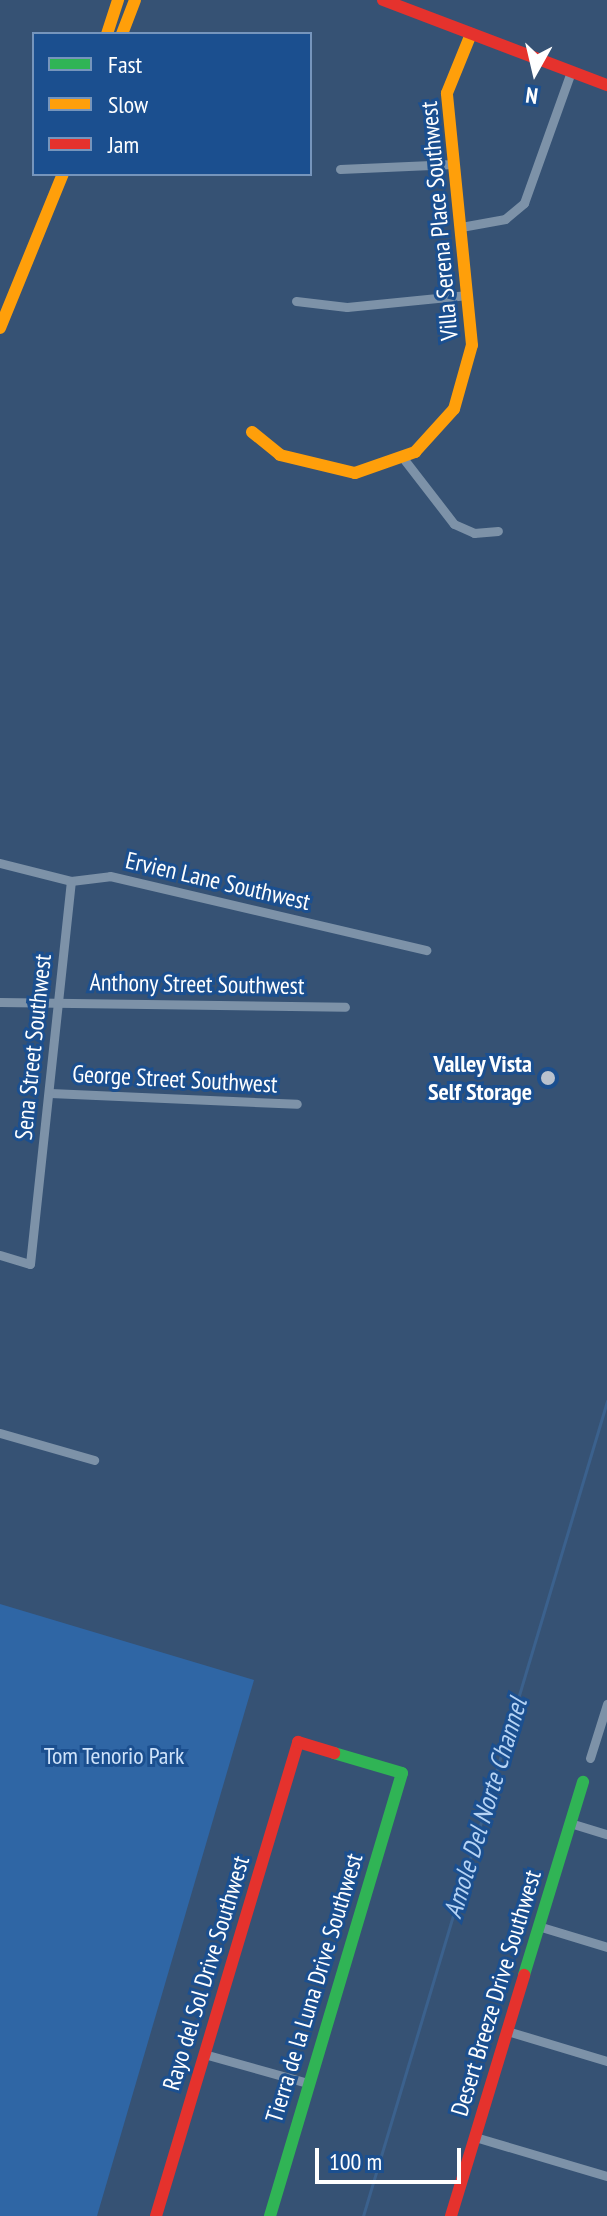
<!DOCTYPE html>
<style>
body{margin:0}
#map{position:relative;width:607px;height:2216px;overflow:hidden;background:#365274;font-family:"PT Sans Narrow",sans-serif}
div>[style]{position:absolute}
.green>*{inset:0;background:#2f66a5}
.stream>*{height:3px;margin:-1.5px;padding:0 1.5px;transform-origin:1.5px;border-radius:1.5px;background:#3b618d}
.street>*{height:9px;margin:-4.5px;padding:0 4.5px;transform-origin:4.5px;border-radius:4.5px;background:#7d92a8}
.fast>*{height:12px;margin:-6px;padding:0 6px;transform-origin:6px;border-radius:6px;background:#30b455}
.slow>*{height:12px;margin:-6px;padding:0 6px;transform-origin:6px;border-radius:6px;background:#ff9f0a}
.jam>*{height:12px;margin:-6px;padding:0 6px;transform-origin:6px;border-radius:6px;background:#e5322d}
.dots>*{width:22px;height:22px;translate:-50% -50%;box-sizing:border-box;border:4px solid #1b4f8f;border-radius:50%}
span{translate:-50% -50%;white-space:nowrap;text-align:center;line-height:1.15;-webkit-text-stroke:6px #1b4f8f;paint-order:stroke}
.street-label{font-size:24px;color:#fff}
.poi-label{font-size:24px;color:#fff;font-weight:700}
.right{translate:-100% -50%;text-align:right}
.park-label{font-size:24px;color:#cfe3fa}
.water-label{font-size:26px;color:#b5d3f5;font-style:italic}
.legend{position:absolute;left:32px;top:32px;width:280px;height:144px;box-sizing:border-box;background:#1b4f8f;border:2px solid #7695bc;margin:0;padding:10px 14px;list-style:none;font-size:24px;color:#fff}
.legend li{display:flex;align-items:center;gap:16px;height:40px}
.legend b{width:40px;border:2px solid #7695bc}
.north{position:absolute;left:495px;top:32px;width:80px;height:80px;-webkit-text-stroke:6px #1b4f8f;paint-order:stroke;rotate:188deg;font-size:22px;font-weight:700;line-height:32px;text-align:center;color:#fff}
.north::after{content:'';display:block;margin:auto;width:28px;height:36px;background:#fff;clip-path:polygon(50% 0,100% 100%,50% 72%,0 100%)}
.scale{position:absolute;left:315px;top:2148px;width:146px;height:36px;box-sizing:border-box;border:4px solid #fff;border-top:0;padding-left:10px;font-size:24px;line-height:28px;white-space:nowrap;color:#fff;-webkit-text-stroke:6px #1b4f8f;paint-order:stroke}
</style>
<div id="map">
<div class="green">
<div style="clip-path:polygon(0 1604px,254px 1680px,97px 2216px,0 2216px)"></div>
</div>
<div class="stream">
<div style="left:363px;top:2216px;width:851px;rotate:-73.33deg"></div>
</div>
<div class="street">
<div style="left:340px;top:169px;width:114px;rotate:-2.5deg"></div>
<div style="left:461px;top:227px;width:45px;rotate:-10.3deg"></div>
<div style="left:505px;top:219px;width:25px;rotate:-40deg"></div>
<div style="left:524px;top:203px;width:139px;rotate:-70.3deg"></div>
<div style="left:296px;top:301px;width:51px;rotate:6.7deg"></div>
<div style="left:347px;top:307px;width:121px;rotate:-5.7deg"></div>
<div style="left:403px;top:458px;width:83px;rotate:52.3deg"></div>
<div style="left:454px;top:524px;width:22px;rotate:24deg"></div>
<div style="left:474px;top:533px;width:24px;rotate:-5deg"></div>
<div style="left:0;top:863px;width:73px;rotate:14.2deg"></div>
<div style="left:71px;top:881px;width:39px;rotate:-7deg"></div>
<div style="left:110px;top:876px;width:325px;rotate:13.2deg"></div>
<div style="left:0;top:1002px;width:345px;rotate:0.8deg"></div>
<div style="left:50px;top:1093px;width:247px;rotate:2.5deg"></div>
<div style="left:0;top:1255px;width:31px;rotate:17deg"></div>
<div style="left:30px;top:1264px;width:385px;rotate:-83.9deg"></div>
<div style="left:0;top:1433px;width:98px;rotate:16deg"></div>
<div style="left:590px;top:1758px;width:57px;rotate:-72.5deg"></div>
<div style="left:570px;top:1823px;width:39px;rotate:17deg"></div>
<div style="left:538px;top:1926px;width:72px;rotate:16.9deg"></div>
<div style="left:507px;top:2031px;width:104px;rotate:16.7deg"></div>
<div style="left:204px;top:2054px;width:108px;rotate:15.6deg"></div>
<div style="left:475px;top:2137px;width:138px;rotate:16.5deg"></div>
</div>
<div class="fast">
<div style="left:524px;top:1975px;width:202px;rotate:-73deg"></div>
<div style="left:270px;top:2216px;width:462px;rotate:-73.4deg"></div>
<div style="left:402px;top:1773px;width:71px;rotate:-163.6deg"></div>
</div>
<div class="slow">
<div style="left:107px;top:34px;width:36px;rotate:-72deg"></div>
<div style="left:122px;top:34px;width:36px;rotate:-69deg"></div>
<div style="left:0;top:328px;width:166px;rotate:-67.8deg"></div>
<div style="left:252px;top:432px;width:36px;rotate:39deg"></div>
<div style="left:280px;top:455px;width:77px;rotate:13.5deg"></div>
<div style="left:355px;top:473px;width:64px;rotate:-19.3deg"></div>
<div style="left:415px;top:452px;width:58px;rotate:-47.8deg"></div>
<div style="left:454px;top:409px;width:66px;rotate:-74.3deg"></div>
<div style="left:472px;top:345px;width:253px;rotate:-95.7deg"></div>
<div style="left:447px;top:93px;width:64px;rotate:-67.9deg"></div>
</div>
<div class="jam">
<div style="left:383px;top:0;width:240px;rotate:20.8deg"></div>
<div style="left:156px;top:2216px;width:495px;rotate:-73.3deg"></div>
<div style="left:298px;top:1742px;width:38px;rotate:17deg"></div>
<div style="left:451px;top:2216px;width:252px;rotate:-73.1deg"></div>
</div>
<div class="dots">
<div style="left:548px;top:1078px;background:#b9c2ce"></div>
</div>
<div class="street-label">
<span style="left:439px;top:221px;rotate:-95deg">Villa Serena Place Southwest</span>
<span style="left:218px;top:881px;rotate:13deg">Ervien Lane Southwest</span>
<span style="left:197px;top:984px;rotate:1deg">Anthony Street Southwest</span>
<span style="left:33px;top:1047px;rotate:-84deg">Sena Street Southwest</span>
<span style="left:175px;top:1079px;rotate:3deg">George Street Southwest</span>
<span style="left:206px;top:1973px;rotate:-73deg">Rayo del Sol Drive Southwest</span>
<span style="left:314px;top:1988px;rotate:-73deg">Tierra de la Luna Drive Southwest</span>
<span style="left:496px;top:1993px;rotate:-73deg">Desert Breeze Drive Southwest</span>
</div>
<div class="poi-label">
<span class="right" style="left:532px;top:1078px">Valley Vista<br>Self Storage</span>
</div>
<div class="park-label">
<span style="left:114px;top:1756px">Tom Tenorio Park</span>
</div>
<div class="water-label">
<span style="left:485px;top:1808px;rotate:-73deg">Amole Del Norte Channel</span>
</div>
<ul class="legend">
<li><b style="height:10px;background:#30b455"></b>Fast</li>
<li><b style="height:10px;background:#ff9f0a"></b>Slow</li>
<li><b style="height:10px;background:#e5322d"></b>Jam</li>
</ul>
<div class="north">N</div>
<div class="scale">100 m</div>
</div>
